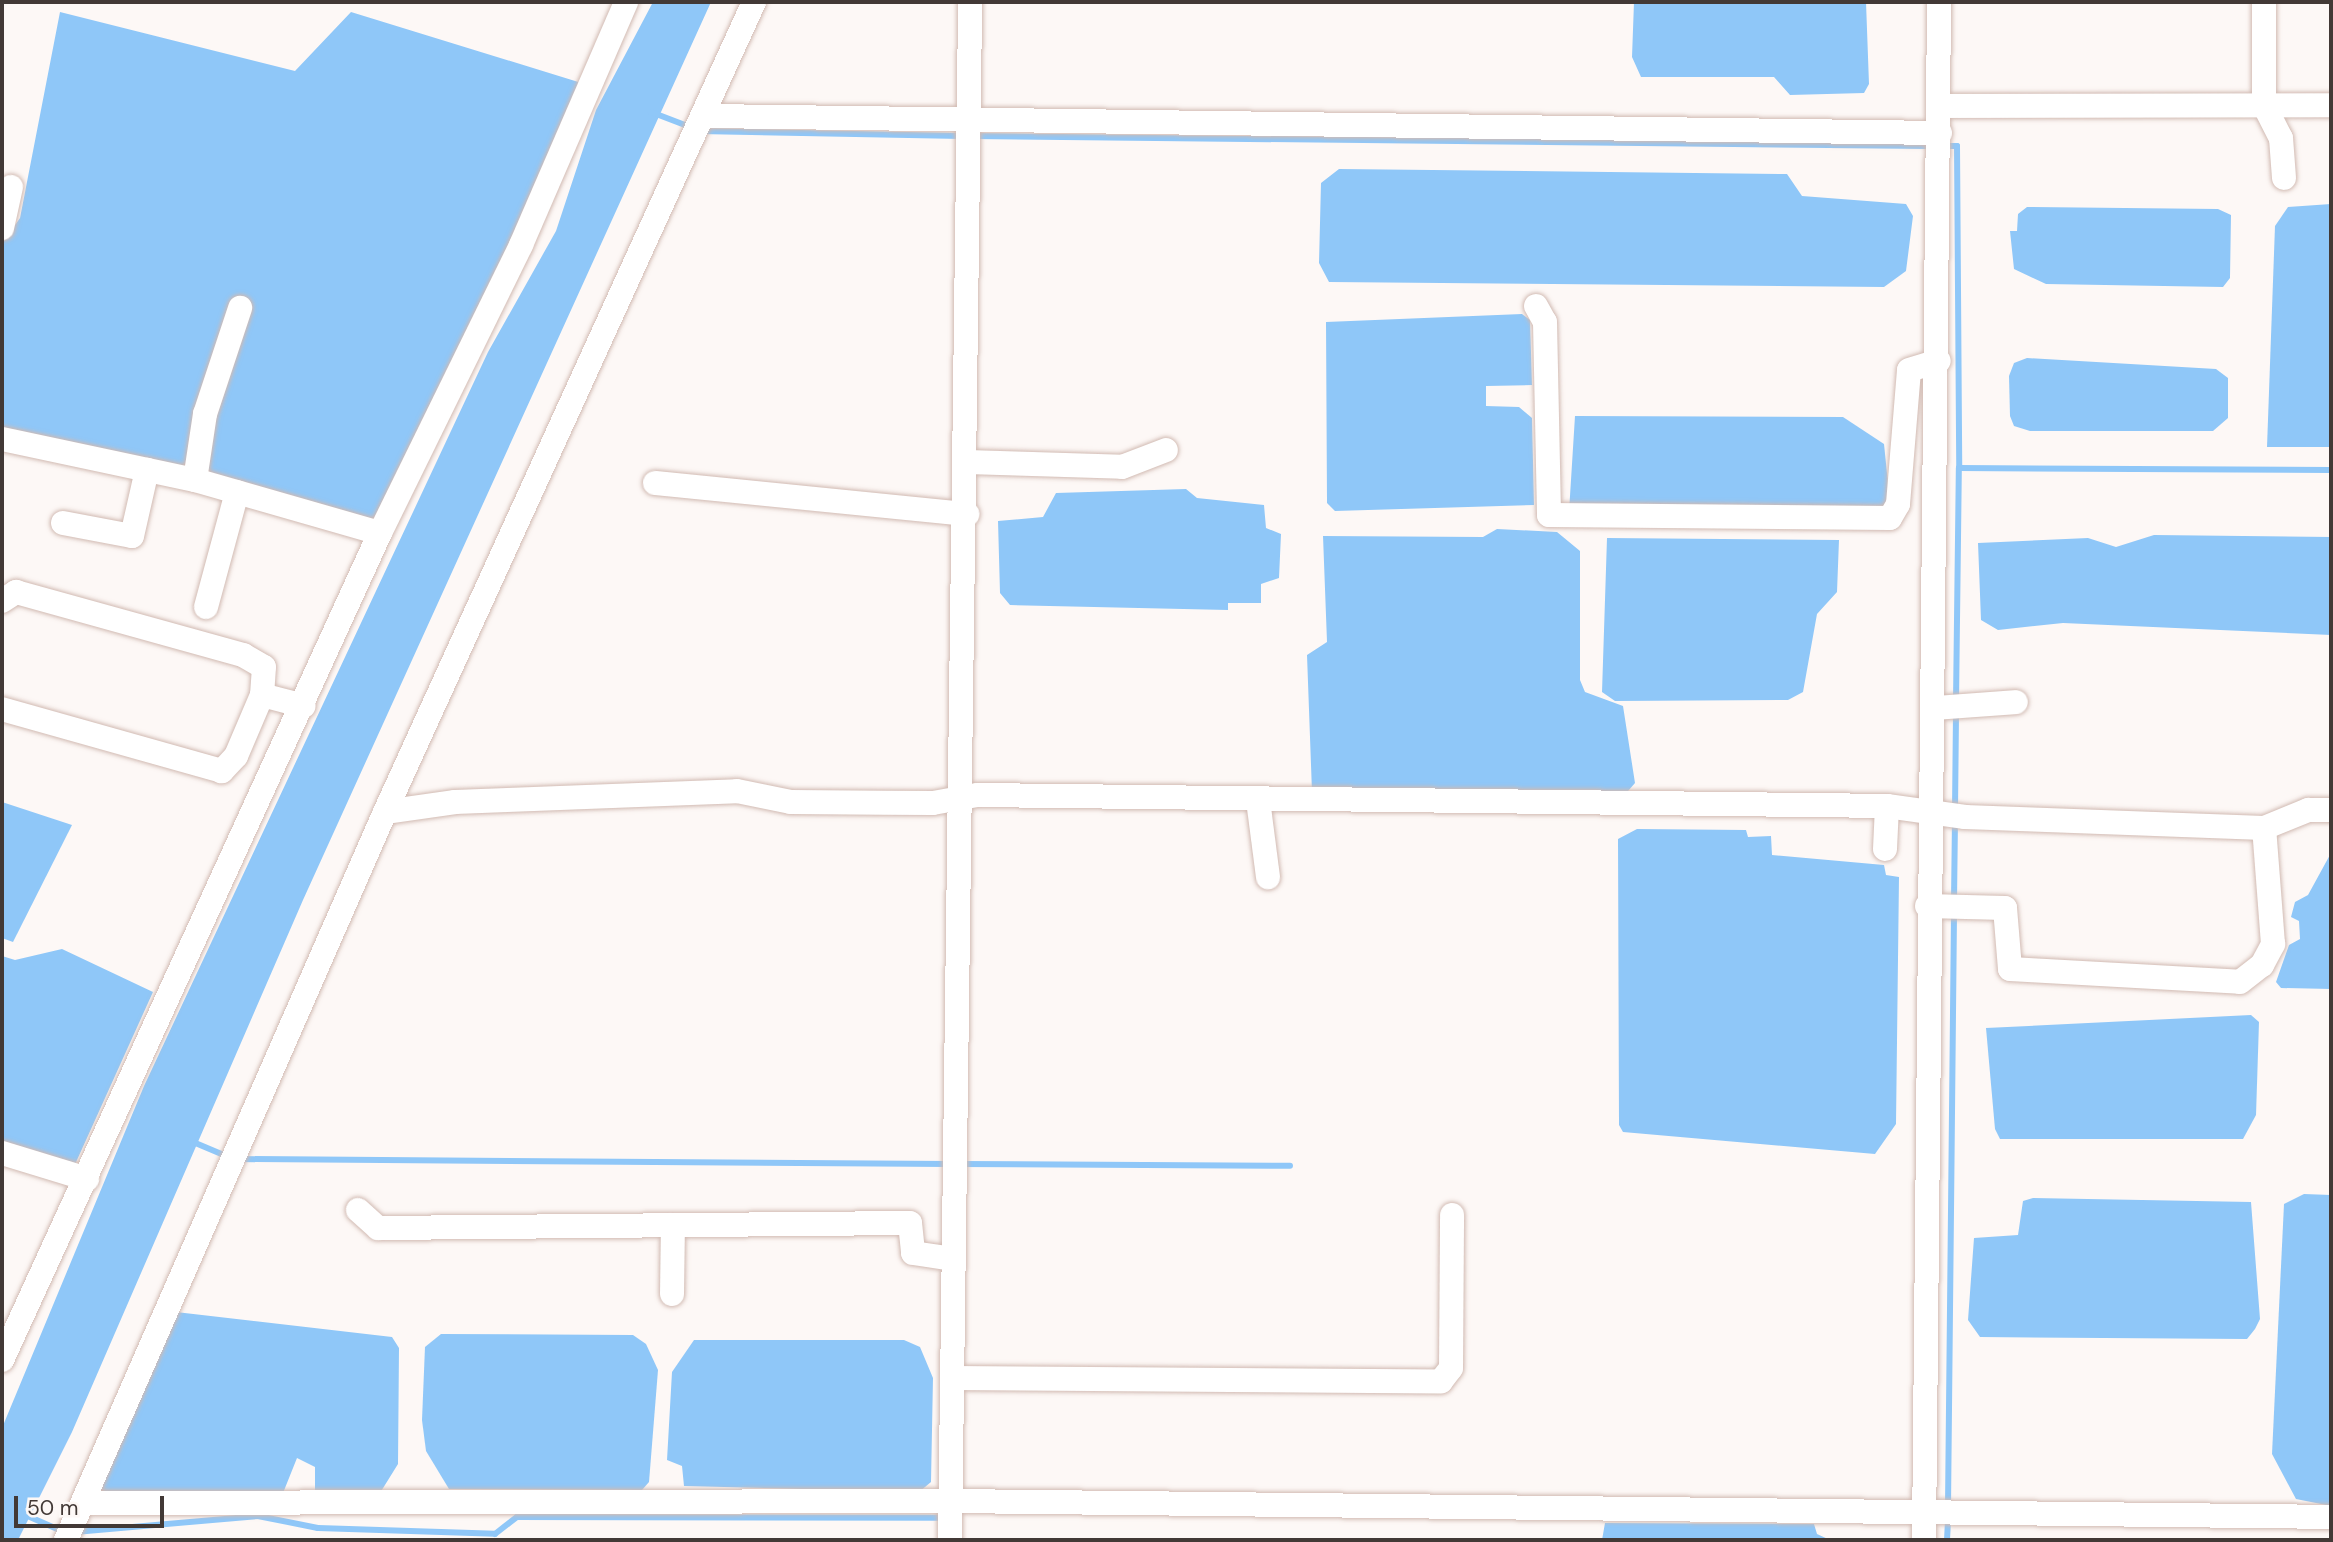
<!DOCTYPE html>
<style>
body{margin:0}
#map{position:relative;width:2333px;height:1542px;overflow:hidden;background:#fdf8f6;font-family:"DM Sans",sans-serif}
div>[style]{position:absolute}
.water>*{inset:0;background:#8fc7f8}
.stream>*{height:6px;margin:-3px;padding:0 3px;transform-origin:3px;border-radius:3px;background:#8fc7f8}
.roads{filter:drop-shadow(0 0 2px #d1bab2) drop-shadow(0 0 2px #d1bab2)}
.minor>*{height:24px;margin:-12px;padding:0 12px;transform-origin:12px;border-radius:12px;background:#fff}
span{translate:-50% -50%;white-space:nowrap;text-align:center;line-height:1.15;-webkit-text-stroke:7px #fdf8f6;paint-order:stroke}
.frame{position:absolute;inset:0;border:4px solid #423936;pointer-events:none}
.scale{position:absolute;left:14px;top:1496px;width:150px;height:32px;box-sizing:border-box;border:4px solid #423936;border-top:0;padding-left:9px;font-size:21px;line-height:24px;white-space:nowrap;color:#423936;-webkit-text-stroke:5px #fdf8f6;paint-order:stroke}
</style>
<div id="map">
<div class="water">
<div style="clip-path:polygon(653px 2px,711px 2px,303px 900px,72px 1432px,18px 1540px,2px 1540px,2px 1428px,144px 1086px,488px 352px,556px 231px,596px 110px)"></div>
<div style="clip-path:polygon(1634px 2px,1866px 2px,1869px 84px,1864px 93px,1790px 95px,1774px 77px,1641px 77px,1632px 57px)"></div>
<div style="clip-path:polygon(60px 12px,295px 71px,351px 12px,588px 85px,380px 542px,192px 476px,2px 442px,2px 244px,20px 218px)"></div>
<div style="clip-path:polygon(1339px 169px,1787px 174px,1802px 196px,1906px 204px,1913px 216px,1906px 271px,1884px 287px,1329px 282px,1319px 263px,1321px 183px)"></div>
<div style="clip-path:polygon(2331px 204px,2331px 447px,2267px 447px,2275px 226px,2288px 207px)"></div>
<div style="clip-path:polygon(2027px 207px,2218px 209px,2231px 215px,2230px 278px,2223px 287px,2046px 284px,2014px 269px,2010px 231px,2017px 231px,2018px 214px)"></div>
<div style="clip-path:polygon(1522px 314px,1530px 320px,1532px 385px,1486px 386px,1486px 406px,1519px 407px,1532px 418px,1534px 505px,1335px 511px,1327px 503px,1326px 322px)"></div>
<div style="clip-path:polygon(2027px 358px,2216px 369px,2228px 378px,2228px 418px,2213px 431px,2030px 431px,2014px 426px,2010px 416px,2009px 376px,2014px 363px)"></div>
<div style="clip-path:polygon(1575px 416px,1843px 417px,1884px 444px,1891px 512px,1569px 512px)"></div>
<div style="clip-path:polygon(1186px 489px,1197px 498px,1264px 505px,1266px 528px,1281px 534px,1279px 578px,1261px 584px,1261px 603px,1228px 603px,1228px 610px,1010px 605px,1000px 593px,998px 521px,1043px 517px,1056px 493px)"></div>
<div style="clip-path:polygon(1497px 529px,1557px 532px,1580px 551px,1580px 680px,1585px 692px,1623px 706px,1635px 783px,1622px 798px,1312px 792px,1307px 655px,1327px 642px,1323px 536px,1483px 537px)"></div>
<div style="clip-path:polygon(2154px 535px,2331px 537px,2331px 635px,2063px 623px,1998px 630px,1981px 620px,1978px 543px,2088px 538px,2116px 547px)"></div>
<div style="clip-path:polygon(1607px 538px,1839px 540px,1837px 592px,1817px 614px,1803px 692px,1788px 700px,1615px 701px,1602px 692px)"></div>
<div style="clip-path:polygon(2px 802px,72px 825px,13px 942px,2px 938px)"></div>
<div style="clip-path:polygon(1746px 830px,1748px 837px,1771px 836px,1772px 855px,1884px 865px,1886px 875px,1899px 877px,1896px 1124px,1875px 1154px,1623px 1132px,1619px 1125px,1618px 839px,1637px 829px)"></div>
<div style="clip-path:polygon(2331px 853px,2331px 989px,2281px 988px,2276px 982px,2289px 945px,2300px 939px,2299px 921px,2291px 917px,2295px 902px,2308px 895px)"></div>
<div style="clip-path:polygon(62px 949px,153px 992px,68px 1180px,2px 1160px,2px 956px,15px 960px)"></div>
<div style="clip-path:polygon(2251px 1015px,2259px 1022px,2256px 1115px,2243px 1139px,2000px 1139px,1995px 1129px,1986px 1028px)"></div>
<div style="clip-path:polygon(2304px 1194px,2331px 1195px,2331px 1506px,2296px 1499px,2272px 1454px,2284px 1204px)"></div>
<div style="clip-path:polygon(2033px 1198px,2251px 1202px,2260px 1319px,2255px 1329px,2247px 1339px,1980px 1337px,1968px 1320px,1974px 1238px,2018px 1235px,2023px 1201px)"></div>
<div style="clip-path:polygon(176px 1312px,392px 1337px,399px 1348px,398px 1464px,380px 1493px,315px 1493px,315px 1467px,297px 1458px,283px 1493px,105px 1496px,92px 1483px)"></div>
<div style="clip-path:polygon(441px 1334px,633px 1335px,646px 1344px,658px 1370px,649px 1482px,642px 1490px,449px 1489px,426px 1451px,422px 1420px,425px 1347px)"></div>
<div style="clip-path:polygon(694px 1340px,904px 1340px,920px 1347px,933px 1378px,931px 1482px,919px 1492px,684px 1486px,682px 1466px,667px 1460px,672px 1372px)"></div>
<div style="clip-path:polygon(1605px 1523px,1814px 1524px,1817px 1534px,1830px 1540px,1602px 1540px)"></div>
</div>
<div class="stream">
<div style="left:651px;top:112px;width:42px;rotate:21deg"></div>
<div style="left:700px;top:131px;width:262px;rotate:1.1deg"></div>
<div style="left:973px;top:136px;width:958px;rotate:0.6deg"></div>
<div style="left:1942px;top:146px;width:15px"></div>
<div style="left:1957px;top:146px;width:322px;rotate:89.6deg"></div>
<div style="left:1959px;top:468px;width:372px;rotate:0.3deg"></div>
<div style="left:1956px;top:702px;width:234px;rotate:-89.3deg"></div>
<div style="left:1955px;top:810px;width:97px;rotate:-89.4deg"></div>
<div style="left:1954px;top:901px;width:80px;rotate:-89.3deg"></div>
<div style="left:193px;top:1142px;width:38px;rotate:23deg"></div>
<div style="left:238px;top:1159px;width:710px;rotate:0.4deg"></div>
<div style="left:959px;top:1164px;width:331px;rotate:0.3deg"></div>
<div style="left:1948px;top:1507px;width:595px;rotate:-89.42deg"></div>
<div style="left:23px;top:1514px;width:45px;rotate:23.7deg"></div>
<div style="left:75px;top:1532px;width:184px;rotate:-5deg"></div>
<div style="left:258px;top:1516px;width:61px;rotate:11.3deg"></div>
<div style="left:318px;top:1528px;width:177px;rotate:1.9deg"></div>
<div style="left:495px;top:1534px;width:28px;rotate:-38deg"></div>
<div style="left:517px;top:1517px;width:428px;rotate:0.1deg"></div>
<div style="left:1947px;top:1540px;width:22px;rotate:-87deg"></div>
</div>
<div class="roads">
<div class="minor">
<div style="left:2264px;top:2px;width:103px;rotate:90deg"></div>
<div style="left:2264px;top:105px;width:37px;rotate:63deg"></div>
<div style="left:2281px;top:138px;width:40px;rotate:85.7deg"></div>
<div style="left:1940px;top:106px;width:391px;rotate:-0.1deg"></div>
<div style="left:707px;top:116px;width:1233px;rotate:0.79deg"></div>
<div style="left:2px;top:228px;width:42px;rotate:-77.6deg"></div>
<div style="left:1536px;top:306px;width:18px;rotate:61deg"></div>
<div style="left:1545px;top:322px;width:193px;rotate:88.8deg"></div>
<div style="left:1549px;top:515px;width:341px;rotate:0.5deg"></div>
<div style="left:1890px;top:518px;width:16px;rotate:-60deg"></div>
<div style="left:1898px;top:504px;width:134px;rotate:-85.3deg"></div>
<div style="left:1909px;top:370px;width:31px;rotate:-17deg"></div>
<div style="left:2px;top:439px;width:197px;rotate:12deg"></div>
<div style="left:195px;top:480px;width:192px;rotate:16deg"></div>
<div style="left:967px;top:462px;width:155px;rotate:1.8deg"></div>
<div style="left:1122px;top:467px;width:47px;rotate:-21.1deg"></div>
<div style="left:195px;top:480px;width:67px;rotate:-81.4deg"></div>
<div style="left:205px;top:414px;width:112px;rotate:-71.7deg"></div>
<div style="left:655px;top:483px;width:314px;rotate:5.7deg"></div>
<div style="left:63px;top:523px;width:70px;rotate:10.7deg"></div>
<div style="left:132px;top:536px;width:68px;rotate:-77.2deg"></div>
<div style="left:2px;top:601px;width:17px;rotate:-33deg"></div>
<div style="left:16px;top:592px;width:236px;rotate:15.5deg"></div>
<div style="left:243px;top:655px;width:24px;rotate:30deg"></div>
<div style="left:264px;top:667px;width:28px;rotate:94deg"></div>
<div style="left:262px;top:695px;width:66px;rotate:113.1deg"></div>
<div style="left:236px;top:756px;width:21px;rotate:133deg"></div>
<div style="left:222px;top:771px;width:229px;rotate:-164.3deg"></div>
<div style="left:206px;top:607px;width:119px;rotate:-74.9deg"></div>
<div style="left:262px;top:695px;width:43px;rotate:14.7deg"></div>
<div style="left:1935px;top:708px;width:81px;rotate:-4.2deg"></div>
<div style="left:1258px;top:800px;width:78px;rotate:82.6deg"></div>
<div style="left:385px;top:812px;width:71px;rotate:-8.1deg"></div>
<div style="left:455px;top:802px;width:282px;rotate:-2.2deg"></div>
<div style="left:737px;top:791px;width:55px;rotate:11.5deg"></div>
<div style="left:791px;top:802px;width:142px;rotate:0.4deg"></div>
<div style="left:933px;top:803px;width:45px;rotate:-10.3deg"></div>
<div style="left:977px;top:795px;width:910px;rotate:0.69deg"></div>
<div style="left:1887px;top:806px;width:79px;rotate:8deg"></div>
<div style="left:1965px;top:817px;width:299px;rotate:2.1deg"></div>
<div style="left:2264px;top:828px;width:48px;rotate:-22.2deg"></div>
<div style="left:2308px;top:810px;width:23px"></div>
<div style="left:1885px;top:849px;width:43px;rotate:-87.3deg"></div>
<div style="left:1927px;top:906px;width:78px;rotate:1.5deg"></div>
<div style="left:2005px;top:908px;width:61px;rotate:85.3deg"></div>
<div style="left:2010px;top:969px;width:230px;rotate:3.2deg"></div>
<div style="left:2240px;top:982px;width:28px;rotate:-38deg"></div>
<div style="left:2262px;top:965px;width:24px;rotate:-62deg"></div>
<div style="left:2273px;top:944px;width:116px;rotate:-94.4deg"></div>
<div style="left:2px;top:1153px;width:89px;rotate:17deg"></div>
<div style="left:358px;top:1210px;width:27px;rotate:42deg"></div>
<div style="left:378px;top:1228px;width:532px;rotate:-0.54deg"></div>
<div style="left:910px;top:1223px;width:30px;rotate:84deg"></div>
<div style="left:913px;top:1253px;width:40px;rotate:8.5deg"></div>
<div style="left:672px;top:1294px;width:69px;rotate:-89.2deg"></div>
<div style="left:2px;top:1360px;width:909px;rotate:-65.44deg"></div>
<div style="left:380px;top:533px;width:321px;rotate:-63.9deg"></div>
<div style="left:521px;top:245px;width:265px;rotate:-66.6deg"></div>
<div style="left:952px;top:1378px;width:489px;rotate:0.4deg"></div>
<div style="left:1441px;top:1381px;width:16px;rotate:-52deg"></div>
<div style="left:1451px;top:1368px;width:153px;rotate:-89.6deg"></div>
<div style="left:84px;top:1503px;width:867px;rotate:-0.13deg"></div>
<div style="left:951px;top:1501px;width:1380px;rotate:0.66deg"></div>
<div style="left:66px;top:1540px;width:795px;rotate:-66.34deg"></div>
<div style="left:385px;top:812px;width:890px;rotate:-65.51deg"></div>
<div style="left:950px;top:1540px;width:1538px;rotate:-89.25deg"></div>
<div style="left:1924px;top:1540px;width:1538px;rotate:-89.44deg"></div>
</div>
</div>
<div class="frame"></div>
<div class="scale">50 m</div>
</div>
